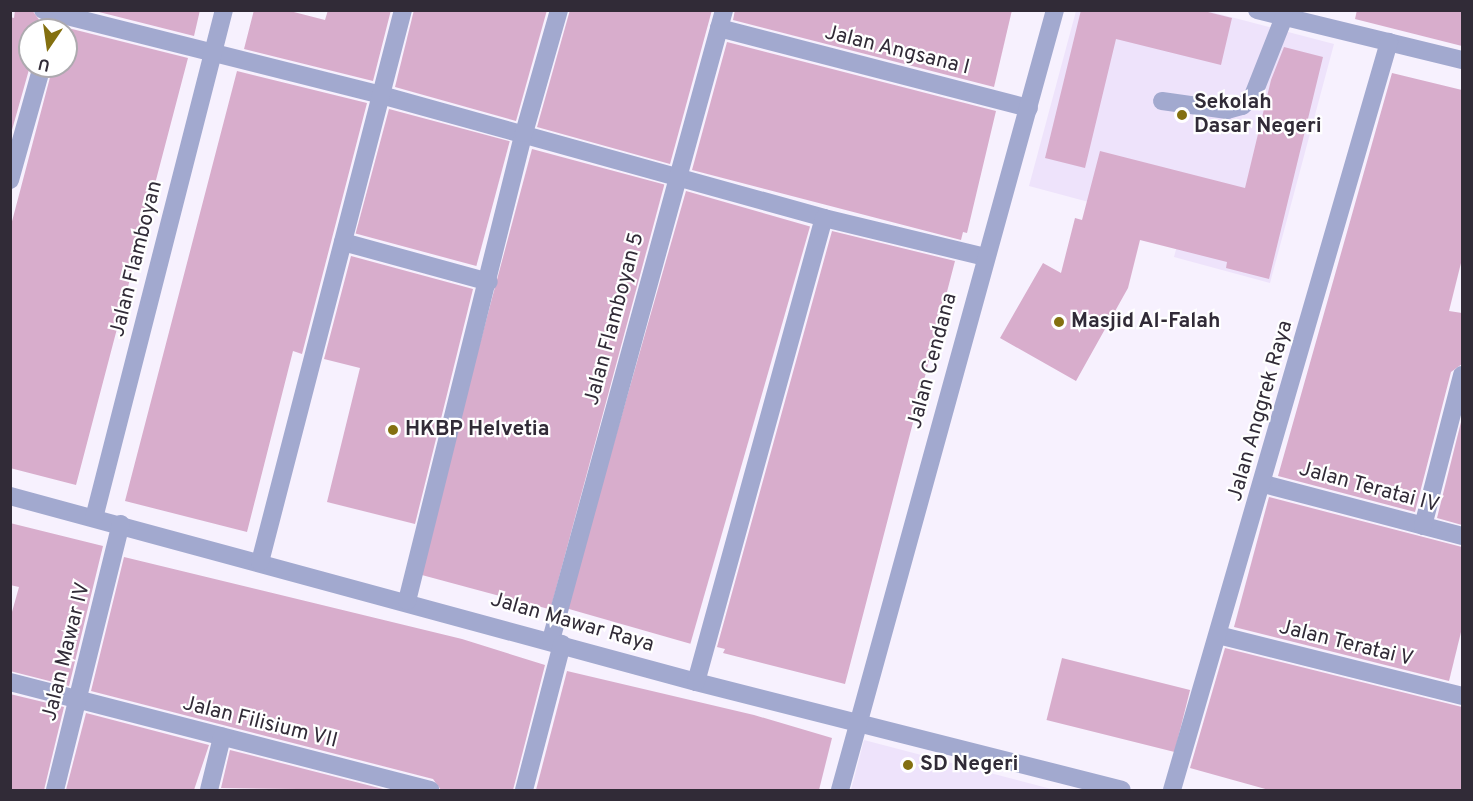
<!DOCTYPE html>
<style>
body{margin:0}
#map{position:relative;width:1473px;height:801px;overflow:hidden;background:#f7f1fe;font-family:Overpass,sans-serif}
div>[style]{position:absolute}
.built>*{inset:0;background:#eee3fb}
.building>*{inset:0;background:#d8adcc;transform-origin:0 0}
.minor>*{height:18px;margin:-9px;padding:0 9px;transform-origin:9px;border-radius:9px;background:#a2a9cf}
.dots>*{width:16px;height:16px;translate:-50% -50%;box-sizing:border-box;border:3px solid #fff;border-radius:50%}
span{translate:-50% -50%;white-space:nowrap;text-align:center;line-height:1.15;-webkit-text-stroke:4.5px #fff;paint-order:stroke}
.street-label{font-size:21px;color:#312b37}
.poi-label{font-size:21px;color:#312b37;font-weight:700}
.left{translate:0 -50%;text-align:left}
.frame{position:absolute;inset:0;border:12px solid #312b37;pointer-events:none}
.north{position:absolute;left:18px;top:18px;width:60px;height:60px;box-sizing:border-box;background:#fff;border:2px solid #adaaaf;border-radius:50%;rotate:193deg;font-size:16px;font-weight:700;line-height:24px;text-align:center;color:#312b37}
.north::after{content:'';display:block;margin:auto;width:21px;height:27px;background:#847010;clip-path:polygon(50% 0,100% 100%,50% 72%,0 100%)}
</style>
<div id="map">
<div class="built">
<div style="clip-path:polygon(1076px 11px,1208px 11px,1334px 44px,1270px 283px,1174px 257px,1182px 227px,1029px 186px)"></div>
<div style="clip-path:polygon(864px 740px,1055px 790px,851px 790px)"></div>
</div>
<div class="building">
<div style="clip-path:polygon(15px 10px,32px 10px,40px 21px,188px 58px,76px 485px,10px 468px,10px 229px,53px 66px,66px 66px,66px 30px,30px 30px,30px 66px,10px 137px,10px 17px,14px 18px)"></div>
<div style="clip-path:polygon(91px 10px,200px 10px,194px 36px)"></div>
<div style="clip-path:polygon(254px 10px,286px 10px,325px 20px,328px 10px,391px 10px,373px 81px,244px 49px)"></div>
<div style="clip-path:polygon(414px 10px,547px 10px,516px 121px,395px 87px)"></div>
<div style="clip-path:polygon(570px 10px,712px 10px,670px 164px,537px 127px)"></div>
<div style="clip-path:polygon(735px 10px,1012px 10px,994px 87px,733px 20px)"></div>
<div style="clip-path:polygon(1081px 10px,1200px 10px,1232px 18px,1221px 65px,1116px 39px,1085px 168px,1045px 158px)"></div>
<div style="clip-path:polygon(1357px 10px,1462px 10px,1462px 46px,1355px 19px)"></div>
<div style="clip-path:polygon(727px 42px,996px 111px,967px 233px,963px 232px,961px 240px,692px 170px)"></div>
<div style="clip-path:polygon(1284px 47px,1323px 57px,1269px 279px,1226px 268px,1227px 262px,1140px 240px,1128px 288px,1076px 381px,1000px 338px,1043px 263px,1061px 273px,1075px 218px,1082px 220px,1100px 151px,1245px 188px,1271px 80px)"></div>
<div style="clip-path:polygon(237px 71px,367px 103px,302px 354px,293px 351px,247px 532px,125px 501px)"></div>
<div style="clip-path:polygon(1392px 73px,1462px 90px,1462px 259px,1449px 311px,1462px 313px,1462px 364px,1451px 372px,1415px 512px,1278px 476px)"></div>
<div style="left:389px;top:109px;width:125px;height:129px;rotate:15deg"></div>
<div style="left:532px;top:149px;width:137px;height:440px;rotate:15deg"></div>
<div style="left:686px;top:191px;width:129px;height:434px;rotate:16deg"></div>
<div style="clip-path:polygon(832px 231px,955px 261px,845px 684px,723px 653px,725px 649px,717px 647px)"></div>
<div style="clip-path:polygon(351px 256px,473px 289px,415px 524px,327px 502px,360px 368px,324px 359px)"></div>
<div style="clip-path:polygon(1462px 418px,1462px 525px,1437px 518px)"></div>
<div style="clip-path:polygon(1269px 497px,1462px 547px,1462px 628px,1449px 681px,1234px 627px)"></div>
<div style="clip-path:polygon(10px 523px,103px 546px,69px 686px,10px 671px,10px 619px,19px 587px,10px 585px)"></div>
<div style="clip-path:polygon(124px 557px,462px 639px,545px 665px,513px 790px,441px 790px,433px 779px,91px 691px)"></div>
<div style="clip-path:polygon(1225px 648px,1462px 707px,1462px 790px,1269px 790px,1190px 768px)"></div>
<div style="left:1062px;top:658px;width:132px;height:64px;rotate:14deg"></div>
<div style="clip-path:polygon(567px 671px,754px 715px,832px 738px,819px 790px,536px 790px)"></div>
<div style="clip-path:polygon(10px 694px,64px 707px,44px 790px,10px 790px)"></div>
<div style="clip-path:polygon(86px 713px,209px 745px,194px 790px,66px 790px)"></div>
<div style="clip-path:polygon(230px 750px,387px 790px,221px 788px)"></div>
</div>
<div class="minor">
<div style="left:43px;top:10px;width:349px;rotate:14.1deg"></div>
<div style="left:381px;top:95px;width:460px;rotate:15.5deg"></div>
<div style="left:824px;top:218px;width:166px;rotate:13.6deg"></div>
<div style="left:1257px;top:10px;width:211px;rotate:13.7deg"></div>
<div style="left:719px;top:28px;width:320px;rotate:14.5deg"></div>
<div style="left:1162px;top:101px;width:66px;rotate:7.9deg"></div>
<div style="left:1227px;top:110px;width:16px;rotate:-15deg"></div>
<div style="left:1242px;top:106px;width:13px;rotate:-39deg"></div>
<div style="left:1252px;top:98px;width:87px;rotate:-68.4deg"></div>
<div style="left:10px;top:180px;width:118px;rotate:-74.3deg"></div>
<div style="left:343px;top:242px;width:151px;rotate:15.3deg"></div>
<div style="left:1264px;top:484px;width:205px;rotate:14.7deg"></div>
<div style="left:10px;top:496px;width:711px;rotate:15.17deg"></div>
<div style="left:696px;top:682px;width:439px;rotate:14.2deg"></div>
<div style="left:94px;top:518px;width:524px;rotate:-75.65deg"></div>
<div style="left:1423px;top:526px;width:156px;rotate:-75.5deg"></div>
<div style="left:260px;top:562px;width:570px;rotate:-75.48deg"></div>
<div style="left:407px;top:601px;width:482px;rotate:-76deg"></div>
<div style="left:524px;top:133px;width:128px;rotate:-74.1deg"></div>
<div style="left:1218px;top:635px;width:252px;rotate:14deg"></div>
<div style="left:551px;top:640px;width:653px;rotate:-74.64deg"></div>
<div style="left:10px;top:682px;width:434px;rotate:14.4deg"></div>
<div style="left:696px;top:682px;width:481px;rotate:-74.6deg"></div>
<div style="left:55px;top:790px;width:274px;rotate:-76.1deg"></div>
<div style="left:209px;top:790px;width:55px;rotate:-76.2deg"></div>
<div style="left:524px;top:790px;width:151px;rotate:-75.4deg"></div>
<div style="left:840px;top:790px;width:809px;rotate:-74.59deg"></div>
<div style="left:1172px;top:790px;width:779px;rotate:-73.82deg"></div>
</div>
<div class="dots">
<div style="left:1182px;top:115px;background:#847010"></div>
<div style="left:1059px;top:322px;background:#847010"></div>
<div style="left:393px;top:430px;background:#847010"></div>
<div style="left:908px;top:765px;background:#847010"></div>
</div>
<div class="street-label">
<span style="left:897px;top:51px;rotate:14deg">Jalan Angsana I</span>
<span style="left:137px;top:259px;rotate:-76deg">Jalan Flamboyan</span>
<span style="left:615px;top:319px;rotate:-75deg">Jalan Flamboyan 5</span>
<span style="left:933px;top:361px;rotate:-75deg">Jalan Cendana</span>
<span style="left:1261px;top:411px;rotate:-74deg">Jalan Anggrek Raya</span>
<span style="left:1369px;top:488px;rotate:15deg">Jalan Teratai IV</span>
<span style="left:572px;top:623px;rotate:16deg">Jalan Mawar Raya</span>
<span style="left:1346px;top:644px;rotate:14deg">Jalan Teratai V</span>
<span style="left:67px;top:652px;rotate:-76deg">Jalan Mawar IV</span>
<span style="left:260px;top:723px;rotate:14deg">Jalan Filisium VII</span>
</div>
<div class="poi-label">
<span class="left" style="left:1194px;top:115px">Sekolah<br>Dasar Negeri</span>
<span class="left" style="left:1071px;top:322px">Masjid Al-Falah</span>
<span class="left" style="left:405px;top:430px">HKBP Helvetia</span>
<span class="left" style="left:920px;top:765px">SD Negeri</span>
</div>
<div class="frame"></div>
<div class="north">U</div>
</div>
